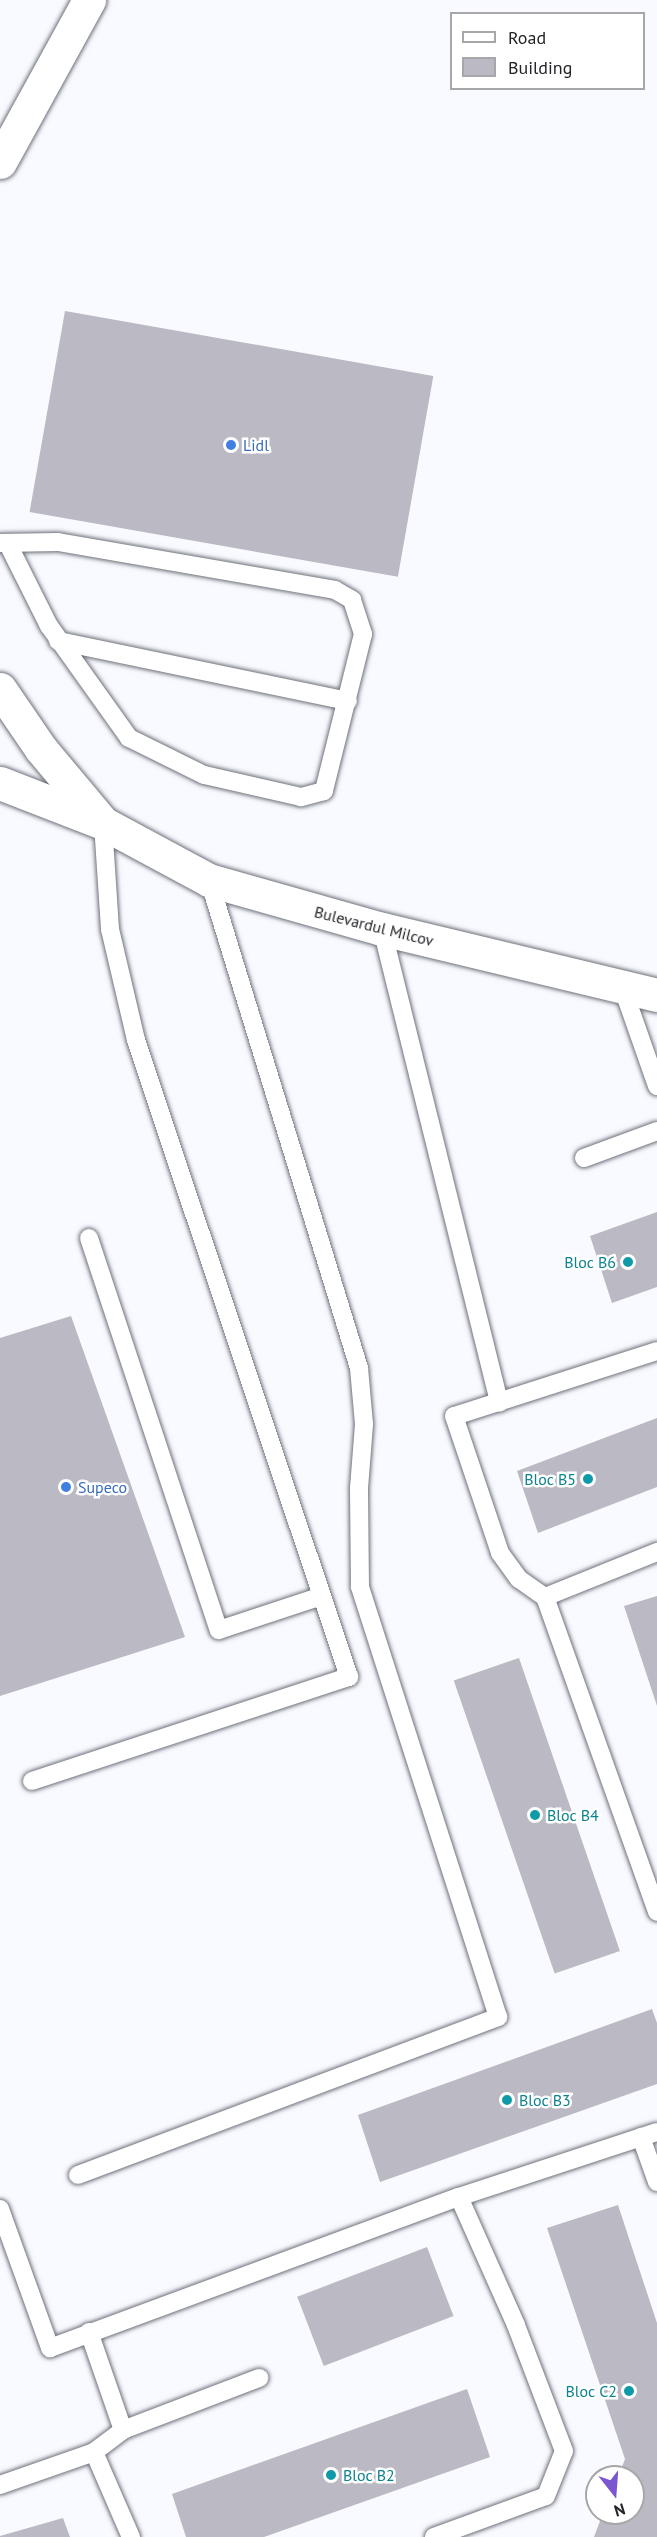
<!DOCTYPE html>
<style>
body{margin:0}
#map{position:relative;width:657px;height:2537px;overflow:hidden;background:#f9faff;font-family:"PT Sans",sans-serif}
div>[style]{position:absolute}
.building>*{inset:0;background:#bab9c4;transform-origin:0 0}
.roads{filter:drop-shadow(0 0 2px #6e717b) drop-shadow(0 0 2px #6e717b)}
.service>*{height:18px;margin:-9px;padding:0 9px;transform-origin:9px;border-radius:9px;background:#fff}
.tertiary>*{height:33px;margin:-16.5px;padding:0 16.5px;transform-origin:16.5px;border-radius:16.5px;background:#fff}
.secondary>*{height:33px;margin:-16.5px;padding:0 16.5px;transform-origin:16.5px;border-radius:16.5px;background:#fff}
.dots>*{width:16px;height:16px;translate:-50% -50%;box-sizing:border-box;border:3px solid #fff;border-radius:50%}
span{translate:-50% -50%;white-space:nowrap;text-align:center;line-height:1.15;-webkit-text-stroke:5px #fff;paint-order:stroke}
.shop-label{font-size:16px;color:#366cbe}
.left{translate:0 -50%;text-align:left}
.street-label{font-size:16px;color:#232428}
.culture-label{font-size:16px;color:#0d838f}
.right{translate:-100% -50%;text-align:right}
.legend{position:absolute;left:450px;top:12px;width:195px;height:78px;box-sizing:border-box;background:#fff;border:2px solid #a7a7a9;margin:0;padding:8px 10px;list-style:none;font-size:18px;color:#232428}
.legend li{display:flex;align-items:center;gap:12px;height:30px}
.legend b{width:30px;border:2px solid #a7a7a9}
.north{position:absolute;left:585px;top:2465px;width:60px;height:60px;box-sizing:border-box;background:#fff;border:2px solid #a7a7a9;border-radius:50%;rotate:163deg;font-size:16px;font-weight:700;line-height:24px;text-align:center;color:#232428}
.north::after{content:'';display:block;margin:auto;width:21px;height:27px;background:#7a56d0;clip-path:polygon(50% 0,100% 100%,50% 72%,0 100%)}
</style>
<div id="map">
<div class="building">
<div style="left:65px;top:311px;width:374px;height:204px;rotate:10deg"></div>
<div style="clip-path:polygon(657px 1212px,657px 1287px,612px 1303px,590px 1236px)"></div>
<div style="clip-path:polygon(71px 1316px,185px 1637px,0 1696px,0 1338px)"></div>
<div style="clip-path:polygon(657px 1418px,657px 1487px,538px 1533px,517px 1471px)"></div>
<div style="clip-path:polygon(657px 1596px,657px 1706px,624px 1606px)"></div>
<div style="left:519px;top:1658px;width:310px;height:69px;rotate:71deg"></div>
<div style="clip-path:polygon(652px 2009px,657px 2023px,657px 2084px,380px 2182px,358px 2115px)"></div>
<div style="clip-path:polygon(618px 2205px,657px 2323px,657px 2537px,594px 2537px,603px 2513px,633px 2513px,633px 2477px,618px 2477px,625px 2459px,547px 2228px)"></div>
<div style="left:427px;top:2247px;width:74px;height:139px;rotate:69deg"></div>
<div style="clip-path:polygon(467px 2389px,490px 2457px,264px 2537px,186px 2537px,172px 2494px)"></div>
<div style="clip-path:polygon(63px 2518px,70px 2537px,0 2537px,0 2536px)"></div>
</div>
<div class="roads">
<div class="service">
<div style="left:0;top:543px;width:58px;rotate:-1deg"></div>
<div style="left:58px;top:542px;width:281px;rotate:9.8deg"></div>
<div style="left:335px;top:590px;width:20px;rotate:30deg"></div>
<div style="left:352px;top:600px;width:36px;rotate:72deg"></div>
<div style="left:363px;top:634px;width:162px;rotate:104deg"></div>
<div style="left:324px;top:791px;width:24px;rotate:165deg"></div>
<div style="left:301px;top:797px;width:99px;rotate:-167.2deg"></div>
<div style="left:204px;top:775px;width:84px;rotate:-153.7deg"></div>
<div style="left:129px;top:738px;width:138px;rotate:-125.5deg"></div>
<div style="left:49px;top:626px;width:92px;rotate:-116.6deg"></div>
<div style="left:58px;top:641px;width:296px;rotate:11.7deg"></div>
<div style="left:382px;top:929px;width:488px;rotate:76.1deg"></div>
<div style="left:622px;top:986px;width:106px;rotate:70.7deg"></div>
<div style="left:584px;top:1158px;width:78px;rotate:-20.3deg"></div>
<div style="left:89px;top:1238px;width:413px;rotate:71.7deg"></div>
<div style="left:219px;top:1630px;width:108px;rotate:-18.3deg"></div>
<div style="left:657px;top:1351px;width:213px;rotate:162.2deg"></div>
<div style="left:454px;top:1416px;width:145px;rotate:71.4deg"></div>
<div style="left:500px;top:1553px;width:32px;rotate:54deg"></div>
<div style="left:519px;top:1579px;width:32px;rotate:35deg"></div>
<div style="left:545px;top:1597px;width:334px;rotate:70.4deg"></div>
<div style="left:545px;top:1597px;width:121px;rotate:-21.9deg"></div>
<div style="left:32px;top:1781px;width:334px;rotate:-18.2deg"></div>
<div style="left:349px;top:1677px;width:672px;rotate:-108.49deg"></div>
<div style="left:136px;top:1040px;width:114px;rotate:-103.2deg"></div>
<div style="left:110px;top:929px;width:106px;rotate:-93.8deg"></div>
<div style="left:641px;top:2137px;width:48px;rotate:70.4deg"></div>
<div style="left:78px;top:2175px;width:449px;rotate:-20.6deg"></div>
<div style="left:498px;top:2017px;width:452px;rotate:-107.8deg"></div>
<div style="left:360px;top:1587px;width:99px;rotate:-90.6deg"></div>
<div style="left:359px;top:1488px;width:64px;rotate:-85.5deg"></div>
<div style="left:364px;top:1424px;width:56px;rotate:-95.1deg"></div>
<div style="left:359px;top:1368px;width:511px;rotate:-107.09deg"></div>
<div style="left:0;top:2209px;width:148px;rotate:70.2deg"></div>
<div style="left:50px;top:2348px;width:436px;rotate:-20.3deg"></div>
<div style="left:459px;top:2197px;width:208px;rotate:-18.2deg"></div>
<div style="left:89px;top:2332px;width:104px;rotate:70.9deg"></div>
<div style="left:94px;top:2452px;width:93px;rotate:66.5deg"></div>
<div style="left:0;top:2485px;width:100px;rotate:-19.3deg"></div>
<div style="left:94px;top:2452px;width:36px;rotate:-37deg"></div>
<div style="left:123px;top:2430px;width:146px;rotate:-20.9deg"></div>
<div style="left:434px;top:2537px;width:119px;rotate:-20.1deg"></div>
<div style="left:546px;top:2496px;width:48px;rotate:-68.2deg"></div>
<div style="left:564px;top:2451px;width:135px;rotate:-110.9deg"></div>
<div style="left:516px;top:2325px;width:140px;rotate:-114deg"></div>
</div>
<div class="tertiary">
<div style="left:0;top:162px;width:185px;rotate:-61.2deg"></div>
</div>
<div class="secondary">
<div style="left:0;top:689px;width:73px;rotate:55.7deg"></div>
<div style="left:41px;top:749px;width:95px;rotate:50.1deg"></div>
<div style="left:0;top:783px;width:110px;rotate:21.2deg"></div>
<div style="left:103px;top:823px;width:120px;rotate:28.3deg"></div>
<div style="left:209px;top:880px;width:180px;rotate:15.8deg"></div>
<div style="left:382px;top:929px;width:283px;rotate:13.5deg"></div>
</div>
</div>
<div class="dots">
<div style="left:231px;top:445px;background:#3f7fe0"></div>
<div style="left:628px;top:1262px;background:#0f9aa8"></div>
<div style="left:588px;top:1479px;background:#0f9aa8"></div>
<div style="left:66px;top:1487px;background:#3f7fe0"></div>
<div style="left:535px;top:1815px;background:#0f9aa8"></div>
<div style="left:507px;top:2100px;background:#0f9aa8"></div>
<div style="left:629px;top:2391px;background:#0f9aa8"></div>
<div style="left:331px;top:2475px;background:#0f9aa8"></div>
</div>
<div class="shop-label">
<span class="left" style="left:243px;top:445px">Lidl</span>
<span class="left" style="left:78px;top:1487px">Supeco</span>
</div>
<div class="street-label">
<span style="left:374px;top:926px;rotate:14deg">Bulevardul Milcov</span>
</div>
<div class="culture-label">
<span class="right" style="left:616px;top:1262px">Bloc B6</span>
<span class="right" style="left:576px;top:1479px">Bloc B5</span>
<span class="left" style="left:547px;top:1815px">Bloc B4</span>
<span class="left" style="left:519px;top:2100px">Bloc B3</span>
<span class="right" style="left:617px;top:2391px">Bloc C2</span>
<span class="left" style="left:343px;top:2475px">Bloc B2</span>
</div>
<ul class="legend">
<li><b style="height:8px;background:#fff"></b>Road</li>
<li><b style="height:16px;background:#bab9c4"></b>Building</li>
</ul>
<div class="north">N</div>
</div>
